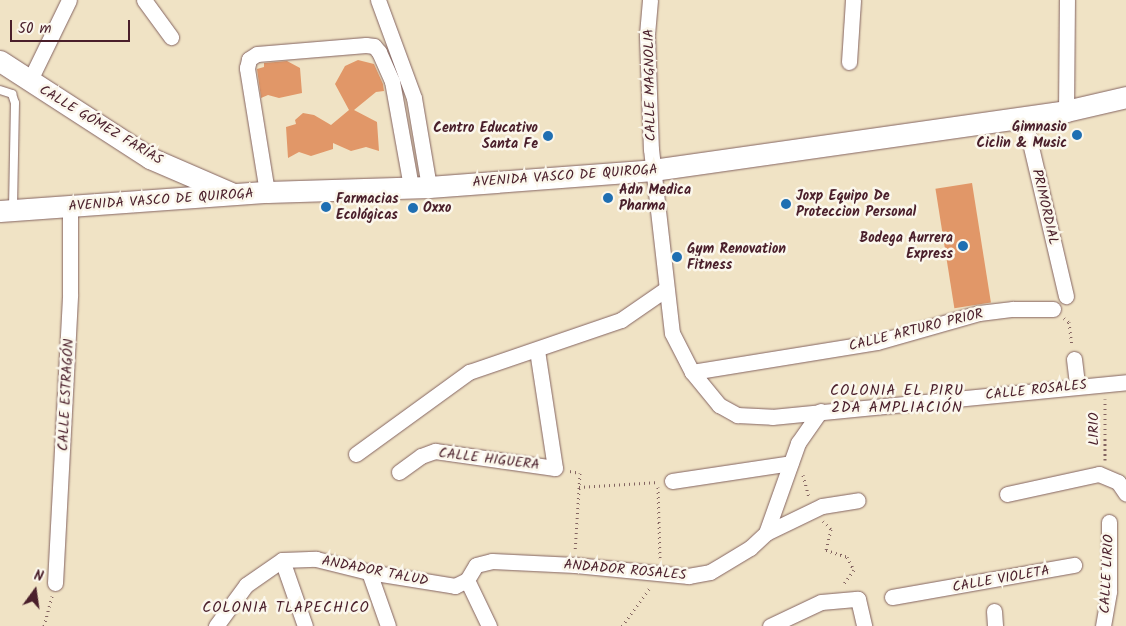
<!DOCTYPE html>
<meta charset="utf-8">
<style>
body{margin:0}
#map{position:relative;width:1126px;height:626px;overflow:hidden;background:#f0e3c5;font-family:Kalam,sans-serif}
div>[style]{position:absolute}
.building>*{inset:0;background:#e19768;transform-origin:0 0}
.path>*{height:3px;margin-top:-1.5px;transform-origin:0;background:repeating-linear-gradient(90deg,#846461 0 1px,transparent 0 5px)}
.roads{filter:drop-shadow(0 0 1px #846461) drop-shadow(0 0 1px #846461)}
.lane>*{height:8px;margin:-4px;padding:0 4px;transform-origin:4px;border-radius:4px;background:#fff}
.street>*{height:15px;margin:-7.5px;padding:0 7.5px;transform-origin:7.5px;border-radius:7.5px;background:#fff}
.secondary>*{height:21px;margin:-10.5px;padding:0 10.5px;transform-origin:10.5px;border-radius:10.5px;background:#fff}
.dots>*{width:14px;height:14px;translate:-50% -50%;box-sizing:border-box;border:2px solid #fbf7ec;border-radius:50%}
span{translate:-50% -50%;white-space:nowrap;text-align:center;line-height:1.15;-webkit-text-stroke:5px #fbf7ec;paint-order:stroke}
.street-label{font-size:14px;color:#4a1f2b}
.poi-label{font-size:14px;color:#4a1f2b;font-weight:700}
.right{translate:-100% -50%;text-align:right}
.left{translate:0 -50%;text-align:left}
.neighbourhood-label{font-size:15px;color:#4a1f2b;letter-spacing:1px}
.north{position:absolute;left:10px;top:566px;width:50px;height:50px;-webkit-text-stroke:4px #fbf7ec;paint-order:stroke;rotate:14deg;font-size:14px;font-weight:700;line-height:20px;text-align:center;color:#4a1f2b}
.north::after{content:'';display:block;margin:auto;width:18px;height:22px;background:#4a1f2b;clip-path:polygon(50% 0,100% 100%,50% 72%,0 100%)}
.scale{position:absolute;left:10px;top:20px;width:120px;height:22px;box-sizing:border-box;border:2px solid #4a1f2b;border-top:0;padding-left:6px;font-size:15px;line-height:18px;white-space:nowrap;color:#4a1f2b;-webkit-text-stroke:4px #fbf7ec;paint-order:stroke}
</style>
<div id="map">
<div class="building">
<div style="clip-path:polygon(358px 60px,374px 64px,383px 84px,384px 91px,376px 92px,354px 110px,377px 122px,379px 151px,366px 147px,351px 151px,333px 143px,333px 149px,311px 156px,299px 152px,288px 158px,286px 127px,296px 124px,295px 120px,303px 113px,314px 115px,331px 125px,349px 110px,335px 84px,345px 66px)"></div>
<div style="clip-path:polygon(287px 61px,300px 68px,302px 93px,279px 98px,268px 95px,261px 98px,257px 69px,264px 67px,264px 63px)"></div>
<div style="left:972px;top:183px;width:121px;height:37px;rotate:81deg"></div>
</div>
<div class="path">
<div style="left:1064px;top:318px;width:6px;rotate:39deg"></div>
<div style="left:1069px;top:322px;width:24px;rotate:83deg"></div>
<div style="left:1105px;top:399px;width:61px;rotate:90deg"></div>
<div style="left:570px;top:471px;width:10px;rotate:11deg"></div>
<div style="left:580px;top:473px;width:79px;rotate:93.6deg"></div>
<div style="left:803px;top:475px;width:24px;rotate:75deg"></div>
<div style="left:579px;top:487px;width:80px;rotate:-3.6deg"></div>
<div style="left:658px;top:487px;width:71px;rotate:88.4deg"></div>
<div style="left:823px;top:521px;width:11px;rotate:45deg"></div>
<div style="left:831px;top:529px;width:22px;rotate:103deg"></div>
<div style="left:826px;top:550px;width:22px;rotate:18deg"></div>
<div style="left:847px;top:557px;width:15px;rotate:62deg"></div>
<div style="left:854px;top:570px;width:19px;rotate:126deg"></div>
<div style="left:44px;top:626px;width:31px;rotate:-75deg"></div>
<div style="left:622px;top:626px;width:49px;rotate:-54.1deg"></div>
</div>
<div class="roads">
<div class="lane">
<div style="left:0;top:90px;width:13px;rotate:18deg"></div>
<div style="left:12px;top:94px;width:9px;rotate:72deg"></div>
<div style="left:15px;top:103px;width:106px;rotate:91.1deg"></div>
</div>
<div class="street">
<div style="left:144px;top:0;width:46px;rotate:53.9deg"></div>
<div style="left:378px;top:0;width:104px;rotate:69.8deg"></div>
<div style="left:414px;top:98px;width:90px;rotate:80.4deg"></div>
<div style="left:650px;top:0;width:36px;rotate:95deg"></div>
<div style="left:647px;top:36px;width:113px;rotate:88deg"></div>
<div style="left:651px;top:149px;width:185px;rotate:83.5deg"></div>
<div style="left:672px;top:333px;width:44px;rotate:62.9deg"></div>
<div style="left:692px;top:372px;width:43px;rotate:50.7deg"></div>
<div style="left:719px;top:405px;width:21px;rotate:29deg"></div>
<div style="left:737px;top:415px;width:35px;rotate:3deg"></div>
<div style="left:772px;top:417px;width:356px;rotate:-5.6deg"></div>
<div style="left:849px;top:62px;width:62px;rotate:-86.3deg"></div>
<div style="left:29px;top:82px;width:91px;rotate:-64deg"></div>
<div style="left:1066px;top:111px;width:111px;rotate:-89.5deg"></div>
<div style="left:1024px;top:117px;width:184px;rotate:76.8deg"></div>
<div style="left:267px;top:192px;width:126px;rotate:-99.2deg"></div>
<div style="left:247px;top:68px;width:9px;rotate:-77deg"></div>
<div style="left:249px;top:59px;width:9px;rotate:-32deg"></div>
<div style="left:257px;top:54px;width:109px;rotate:-4.7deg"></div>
<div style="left:366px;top:45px;width:8px;rotate:7deg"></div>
<div style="left:374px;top:46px;width:8px;rotate:50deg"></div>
<div style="left:379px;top:52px;width:32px;rotate:66deg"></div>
<div style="left:392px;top:81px;width:108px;rotate:79.8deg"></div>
<div style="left:1074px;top:359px;width:26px;rotate:83deg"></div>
<div style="left:692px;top:372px;width:187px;rotate:-9.2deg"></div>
<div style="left:877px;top:342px;width:106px;rotate:-15.9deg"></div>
<div style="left:979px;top:313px;width:34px;rotate:-7deg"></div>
<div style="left:1013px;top:309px;width:40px"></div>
<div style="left:356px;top:454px;width:140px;rotate:-36deg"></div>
<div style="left:469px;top:372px;width:161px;rotate:-18.9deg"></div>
<div style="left:621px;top:320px;width:55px;rotate:-34.6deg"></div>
<div style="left:399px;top:472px;width:27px;rotate:-36deg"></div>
<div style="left:421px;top:456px;width:15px;rotate:-20deg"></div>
<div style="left:435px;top:451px;width:121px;rotate:8.1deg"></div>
<div style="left:555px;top:468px;width:119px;rotate:-98.7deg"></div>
<div style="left:672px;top:481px;width:120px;rotate:-8.6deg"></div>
<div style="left:1007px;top:494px;width:94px;rotate:-12.3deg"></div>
<div style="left:1099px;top:474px;width:21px;rotate:23deg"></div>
<div style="left:1118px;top:482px;width:14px;rotate:56deg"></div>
<div style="left:766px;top:533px;width:62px;rotate:-25.7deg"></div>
<div style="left:822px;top:506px;width:36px;rotate:-9deg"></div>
<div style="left:282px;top:560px;width:34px;rotate:-2deg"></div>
<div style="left:316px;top:559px;width:55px;rotate:13.8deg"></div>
<div style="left:369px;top:572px;width:87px;rotate:9.2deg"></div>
<div style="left:455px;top:586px;width:13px;rotate:-27deg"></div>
<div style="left:282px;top:560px;width:70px;rotate:70.8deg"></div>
<div style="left:369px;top:572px;width:57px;rotate:70.6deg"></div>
<div style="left:467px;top:580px;width:17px;rotate:-59deg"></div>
<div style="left:476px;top:565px;width:16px;rotate:-14deg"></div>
<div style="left:492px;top:561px;width:83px;rotate:2.8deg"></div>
<div style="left:575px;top:565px;width:114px;rotate:5.6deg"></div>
<div style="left:688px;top:576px;width:22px;rotate:-10deg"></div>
<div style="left:710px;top:572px;width:47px;rotate:-31deg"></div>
<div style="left:750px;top:548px;width:22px;rotate:-43deg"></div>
<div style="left:766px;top:533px;width:96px;rotate:-70.4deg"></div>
<div style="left:798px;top:443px;width:39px;rotate:-55deg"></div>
<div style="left:467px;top:580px;width:51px;rotate:64.4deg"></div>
<div style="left:55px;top:583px;width:289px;rotate:-87deg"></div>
<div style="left:70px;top:294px;width:87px;rotate:-90deg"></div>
<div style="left:892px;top:597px;width:185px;rotate:-10deg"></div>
<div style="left:994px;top:611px;width:15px;rotate:86deg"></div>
<div style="left:216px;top:626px;width:51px;rotate:-53.8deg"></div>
<div style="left:246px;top:585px;width:44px;rotate:-34.8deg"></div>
<div style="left:770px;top:626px;width:56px;rotate:-25.2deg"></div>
<div style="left:821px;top:602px;width:37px;rotate:-5deg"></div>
<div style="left:858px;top:599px;width:28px;rotate:77deg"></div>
<div style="left:1103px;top:626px;width:36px;rotate:-80deg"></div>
<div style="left:1109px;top:591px;width:69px;rotate:-90deg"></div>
</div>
<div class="secondary">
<div style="left:0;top:61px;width:179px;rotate:32.9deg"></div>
<div style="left:150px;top:158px;width:88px;rotate:23.4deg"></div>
<div style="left:0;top:211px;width:268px;rotate:-4.1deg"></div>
<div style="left:267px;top:192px;width:162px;rotate:-1.8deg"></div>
<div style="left:429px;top:187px;width:225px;rotate:-4.3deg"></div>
<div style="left:653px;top:170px;width:417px;rotate:-8.1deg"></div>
<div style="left:1066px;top:111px;width:62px;rotate:-13.1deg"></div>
</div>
</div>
<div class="dots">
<div style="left:1077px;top:135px;background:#1f6fb2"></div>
<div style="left:548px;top:136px;background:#1f6fb2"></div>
<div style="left:608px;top:198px;background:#1f6fb2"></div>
<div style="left:786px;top:204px;background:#1f6fb2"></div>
<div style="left:326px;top:207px;background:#1f6fb2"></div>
<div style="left:413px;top:208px;background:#1f6fb2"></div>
<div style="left:963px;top:246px;background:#1f6fb2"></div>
<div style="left:677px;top:257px;background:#1f6fb2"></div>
</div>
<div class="street-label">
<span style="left:650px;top:85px;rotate:-91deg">CALLE MAGNOLIA</span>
<span style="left:101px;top:125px;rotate:31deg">CALLE GÓMEZ FARÍAS</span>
<span style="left:565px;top:176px;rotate:-4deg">AVENIDA VASCO DE QUIROGA</span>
<span style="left:161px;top:200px;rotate:-4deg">AVENIDA VASCO DE QUIROGA</span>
<span style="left:1045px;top:207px;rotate:77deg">PRIMORDIAL</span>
<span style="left:916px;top:330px;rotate:-14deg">CALLE ARTURO PRIOR</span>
<span style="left:1036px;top:390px;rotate:-6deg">CALLE ROSALES</span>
<span style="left:66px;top:395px;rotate:-87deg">CALLE ESTRAGÓN</span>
<span style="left:1094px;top:429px;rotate:-90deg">LIRIO</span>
<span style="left:489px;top:459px;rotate:7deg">CALLE HIGUERA</span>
<span style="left:625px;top:570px;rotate:5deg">ANDADOR ROSALES</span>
<span style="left:375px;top:571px;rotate:11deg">ANDADOR TALUD</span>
<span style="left:1107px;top:574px;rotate:-87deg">CALLE LIRIO</span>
<span style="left:1001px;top:579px;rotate:-10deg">CALLE VIOLETA</span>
</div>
<div class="poi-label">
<span class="right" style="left:1067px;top:135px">Gimnasio<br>Ciclin &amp; Music</span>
<span class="right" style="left:538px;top:136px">Centro Educativo<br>Santa Fe</span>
<span class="left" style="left:619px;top:198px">Adn Medica<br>Pharma</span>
<span class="left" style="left:796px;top:204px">Joxp Equipo De<br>Proteccion Personal</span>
<span class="left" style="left:336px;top:207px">Farmacias<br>Ecológicas</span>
<span class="left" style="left:423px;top:208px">Oxxo</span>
<span class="right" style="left:953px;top:246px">Bodega Aurrera<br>Express</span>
<span class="left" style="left:687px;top:257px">Gym Renovation<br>Fitness</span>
</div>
<div class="neighbourhood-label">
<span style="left:897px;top:400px">COLONIA EL PIRU<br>2DA AMPLIACIÓN</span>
<span style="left:286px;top:609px">COLONIA TLAPECHICO</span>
</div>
<div class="north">N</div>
<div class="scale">50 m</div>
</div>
